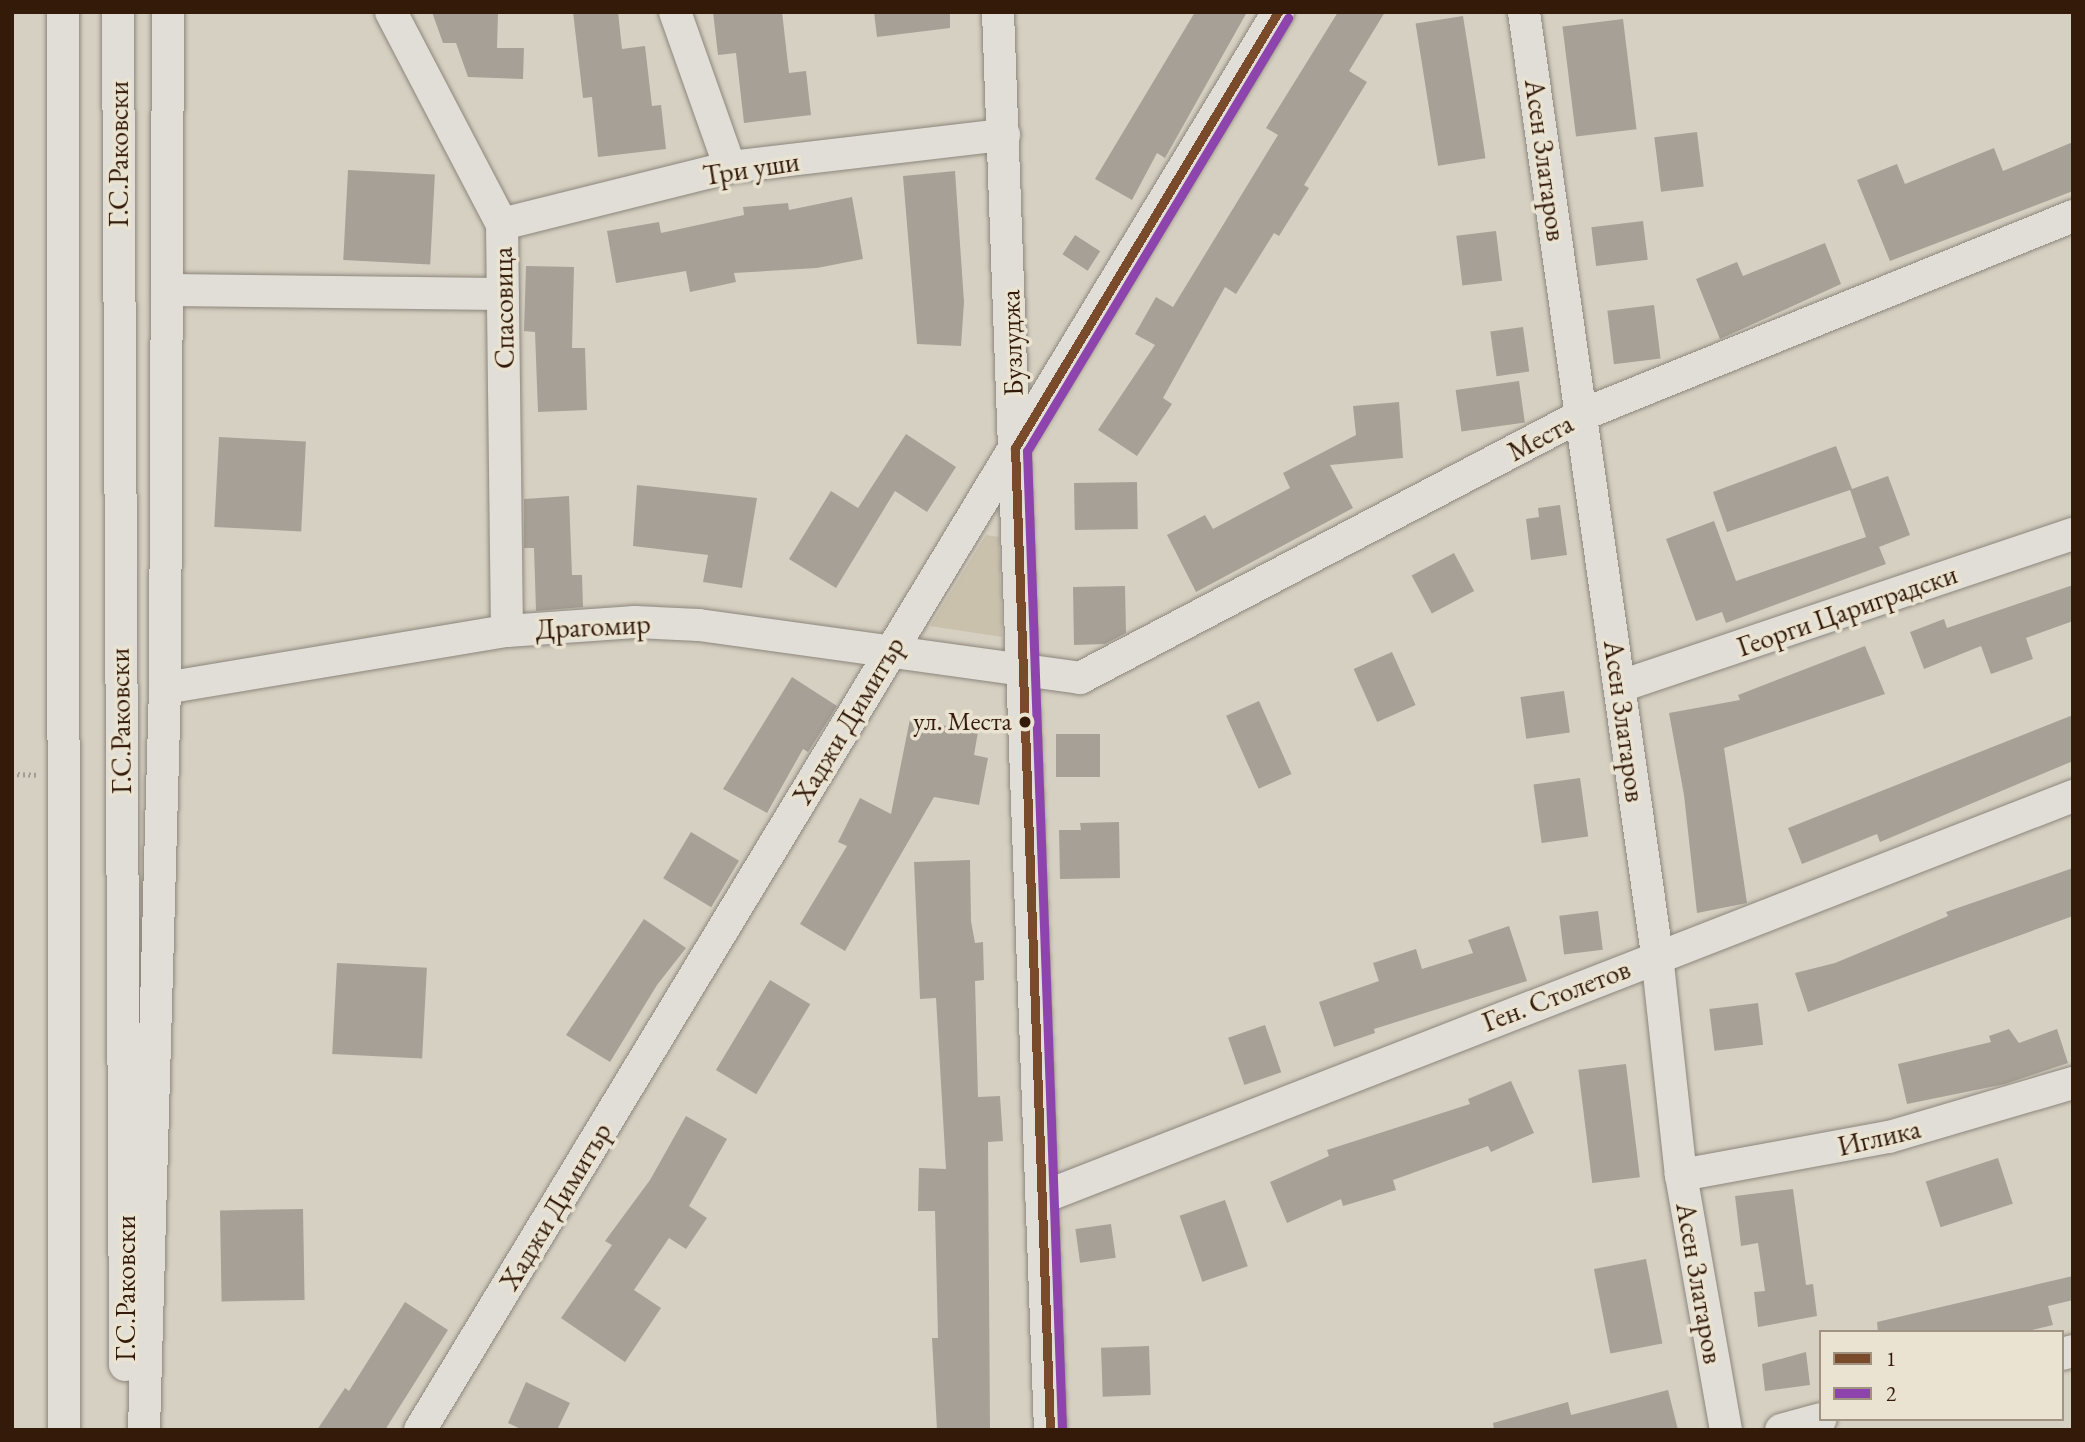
<!DOCTYPE html>
<meta charset="utf-8">
<style>
body{margin:0}
#map{position:relative;width:2085px;height:1442px;overflow:hidden;background:#d6d0c2;font-family:"EB Garamond",serif}
div>[style]{position:absolute}
.green>*{inset:0;background:#cac1ad}
.building>*{inset:0;background:#a6a096;transform-origin:0 0}
.path>*{height:4.5px;margin-top:-2.25px;transform-origin:0;background:repeating-linear-gradient(90deg,#a09b94 0 2px,transparent 0 5.5px)}
.roads{filter:drop-shadow(0 0 2px #8d867c) drop-shadow(0 0 2px #8d867c)}
.minor>*{height:32px;margin:-16px;padding:0 16px;transform-origin:16px;border-radius:16px;background:#e0ded6}
.bus-1>*{height:9px;margin:-4.5px;padding:0 4.5px;transform-origin:4.5px;border-radius:4.5px;background:#7a4b2a}
.bus-2>*{height:9px;margin:-4.5px;padding:0 4.5px;transform-origin:4.5px;border-radius:4.5px;background:#8e44ad}
.dots>*{width:19px;height:19px;translate:-50% -50%;box-sizing:border-box;border:4px solid #eae3d2;border-radius:50%}
span{translate:-50% -50%;white-space:nowrap;text-align:center;line-height:1.15;-webkit-text-stroke:7px #eae3d2;paint-order:stroke}
.bus-label{font-size:26px;color:#331a09}
.right{translate:-100% -50%;text-align:right}
.street-label{font-size:28px;color:#331a09}
.frame{position:absolute;inset:0;border:14px solid #331a09;pointer-events:none}
.legend{position:absolute;left:1819px;top:1330px;width:245px;height:91px;box-sizing:border-box;background:#eae3d2;border:2px solid #a19382;margin:0;padding:9px 12px;list-style:none;font-size:21px;color:#331a09}
.legend li{display:flex;align-items:center;gap:14px;height:35px}
.legend b{width:35px;border:2px solid #a19382}
</style>
<div id="map">
<div class="green">
<div style="clip-path:polygon(986px 535px,999px 537px,1002px 637px,930px 626px)"></div>
</div>
<div class="building">
<div style="clip-path:polygon(432px 12px,498px 14px,497px 48px,524px 48px,523px 79px,468px 77px,456px 43px,443px 43px)"></div>
<div style="clip-path:polygon(573px 12px,618px 12px,622px 49px,645px 46px,652px 106px,661px 105px,666px 149px,598px 157px,592px 97px,583px 98px)"></div>
<div style="clip-path:polygon(713px 12px,782px 12px,789px 73px,806px 71px,811px 115px,744px 123px,736px 53px,718px 55px)"></div>
<div style="clip-path:polygon(874px 12px,950px 12px,950px 28px,877px 37px)"></div>
<div style="clip-path:polygon(1195px 12px,1247px 12px,1165px 158px,1157px 153px,1132px 200px,1095px 179px)"></div>
<div style="clip-path:polygon(1338px 12px,1385px 12px,1349px 71px,1367px 82px,1304px 185px,1309px 188px,1279px 236px,1274px 233px,1236px 294px,1225px 287px,1163px 398px,1172px 404px,1137px 456px,1098px 430px,1155px 345px,1135px 334px,1156px 297px,1173px 307px,1278px 135px,1266px 128px)"></div>
<div style="left:1463px;top:16px;width:144px;height:48px;rotate:81deg"></div>
<div style="left:1623px;top:19px;width:111px;height:61px;rotate:83deg"></div>
<div style="left:1697px;top:132px;width:55px;height:43px;rotate:83deg"></div>
<div style="clip-path:polygon(2073px 142px,2073px 191px,1890px 261px,1857px 180px,1897px 164px,1905px 184px,1994px 148px,2003px 171px)"></div>
<div style="left:348px;top:170px;width:87px;height:90px;rotate:3deg"></div>
<div style="clip-path:polygon(955px 171px,964px 302px,961px 346px,917px 344px,903px 176px)"></div>
<div style="clip-path:polygon(852px 197px,863px 259px,817px 268px,734px 273px,736px 282px,690px 292px,686px 271px,616px 283px,607px 231px,659px 222px,661px 233px,744px 215px,743px 207px,788px 203px,789px 210px)"></div>
<div style="left:1643px;top:221px;width:39px;height:52px;rotate:83deg"></div>
<div style="left:1496px;top:231px;width:50px;height:40px;rotate:83deg"></div>
<div style="left:1075px;top:235px;width:30px;height:23px;rotate:33deg"></div>
<div style="clip-path:polygon(1825px 243px,1841px 284px,1720px 339px,1696px 279px,1737px 262px,1743px 276px)"></div>
<div style="clip-path:polygon(526px 266px,574px 267px,572px 348px,585px 348px,587px 410px,538px 412px,535px 332px,524px 331px)"></div>
<div style="left:1654px;top:305px;width:54px;height:47px;rotate:83deg"></div>
<div style="left:1523px;top:327px;width:45px;height:33px;rotate:82deg"></div>
<div style="left:1519px;top:381px;width:42px;height:64px;rotate:82deg"></div>
<div style="clip-path:polygon(1399px 402px,1403px 458px,1330px 465px,1353px 508px,1196px 592px,1167px 535px,1205px 515px,1213px 529px,1290px 488px,1283px 473px,1356px 435px,1353px 406px)"></div>
<div style="clip-path:polygon(906px 434px,956px 467px,927px 512px,895px 491px,836px 588px,789px 559px,831px 491px,858px 508px)"></div>
<div style="left:219px;top:437px;width:87px;height:90px;rotate:3deg"></div>
<div style="clip-path:polygon(1836px 446px,1852px 489px,1888px 476px,1910px 535px,1879px 547px,1886px 564px,1726px 623px,1722px 612px,1696px 621px,1666px 539px,1714px 521px,1736px 581px,1866px 537px,1850px 490px,1727px 532px,1713px 492px)"></div>
<div style="left:1137px;top:482px;width:47px;height:63px;rotate:89deg"></div>
<div style="clip-path:polygon(637px 485px,757px 498px,742px 588px,703px 582px,708px 555px,633px 546px)"></div>
<div style="clip-path:polygon(569px 496px,572px 575px,582px 575px,583px 607px,536px 611px,534px 548px,524px 548px,524px 499px)"></div>
<div style="clip-path:polygon(1560px 505px,1567px 555px,1531px 560px,1526px 519px,1539px 517px,1538px 508px)"></div>
<div style="left:1454px;top:553px;width:43px;height:48px;rotate:62deg"></div>
<div style="clip-path:polygon(2073px 585px,2073px 621px,2026px 638px,2033px 659px,1991px 674px,1981px 646px,1924px 669px,1910px 632px,1944px 619px,1947px 628px)"></div>
<div style="clip-path:polygon(1125px 586px,1126px 633px,1105px 644px,1074px 645px,1073px 587px)"></div>
<div style="clip-path:polygon(1865px 646px,1885px 694px,1724px 748px,1747px 903px,1697px 913px,1684px 795px,1669px 713px,1740px 700px,1738px 695px)"></div>
<div style="left:1392px;top:652px;width:58px;height:42px;rotate:66deg"></div>
<div style="clip-path:polygon(792px 677px,837px 706px,808px 752px,803px 749px,767px 813px,723px 789px)"></div>
<div style="left:1564px;top:691px;width:42px;height:44px;rotate:82deg"></div>
<div style="left:1259px;top:701px;width:80px;height:36px;rotate:66deg"></div>
<div style="clip-path:polygon(2073px 715px,2073px 761px,1880px 842px,1877px 834px,1802px 864px,1788px 828px)"></div>
<div style="clip-path:polygon(910px 719px,978px 732px,974px 755px,988px 758px,979px 805px,934px 797px,845px 951px,800px 924px,847px 846px,838px 842px,860px 798px,891px 814px)"></div>
<div style="left:1056px;top:734px;width:44px;height:43px"></div>
<div style="left:1580px;top:778px;width:59px;height:47px;rotate:82deg"></div>
<div style="clip-path:polygon(1119px 822px,1120px 878px,1060px 879px,1059px 830px,1081px 830px,1080px 823px)"></div>
<div style="left:691px;top:832px;width:56px;height:54px;rotate:31deg"></div>
<div style="clip-path:polygon(970px 860px,971px 921px,975px 943px,983px 942px,984px 980px,975px 981px,978px 1097px,1000px 1096px,1003px 1141px,988px 1142px,990px 1430px,937px 1430px,932px 1338px,938px 1338px,935px 1211px,918px 1211px,919px 1168px,946px 1169px,936px 998px,920px 999px,914px 862px)"></div>
<div style="clip-path:polygon(2073px 868px,2073px 916px,1808px 1012px,1795px 973px,1835px 963px,1948px 916px,1946px 912px)"></div>
<div style="left:1598px;top:911px;width:39px;height:39px;rotate:83deg"></div>
<div style="clip-path:polygon(644px 919px,686px 948px,657px 985px,610px 1062px,566px 1035px)"></div>
<div style="clip-path:polygon(1509px 926px,1527px 981px,1374px 1029px,1375px 1033px,1334px 1047px,1319px 1002px,1379px 981px,1373px 963px,1416px 949px,1422px 969px,1473px 953px,1468px 940px)"></div>
<div style="left:337px;top:963px;width:90px;height:91px;rotate:3deg"></div>
<div style="left:770px;top:980px;width:47px;height:105px;rotate:31deg"></div>
<div style="left:1758px;top:1003px;width:42px;height:49px;rotate:83deg"></div>
<div style="left:1265px;top:1025px;width:50px;height:39px;rotate:71deg"></div>
<div style="clip-path:polygon(2009px 1029px,2019px 1043px,2057px 1029px,2068px 1063px,2005px 1084px,1907px 1104px,1898px 1064px,1991px 1042px,1989px 1036px)"></div>
<div style="left:1626px;top:1064px;width:114px;height:48px;rotate:83deg"></div>
<div style="clip-path:polygon(1511px 1081px,1534px 1133px,1491px 1152px,1488px 1146px,1393px 1180px,1396px 1190px,1343px 1206px,1341px 1199px,1287px 1223px,1270px 1182px,1329px 1156px,1327px 1150px,1470px 1104px,1468px 1099px)"></div>
<div style="clip-path:polygon(686px 1116px,727px 1139px,689px 1206px,707px 1218px,686px 1249px,669px 1238px,634px 1290px,661px 1308px,625px 1362px,561px 1318px,612px 1245px,605px 1241px,650px 1180px)"></div>
<div style="left:1998px;top:1158px;width:48px;height:76px;rotate:72deg"></div>
<div style="clip-path:polygon(1793px 1189px,1806px 1285px,1813px 1284px,1817px 1316px,1758px 1327px,1754px 1292px,1765px 1291px,1758px 1243px,1741px 1246px,1735px 1196px)"></div>
<div style="left:1225px;top:1200px;width:70px;height:48px;rotate:71deg"></div>
<div style="left:303px;top:1209px;width:91px;height:83px;rotate:89deg"></div>
<div style="left:1111px;top:1224px;width:34px;height:36px;rotate:82deg"></div>
<div style="left:1646px;top:1259px;width:86px;height:53px;rotate:79deg"></div>
<div style="clip-path:polygon(2073px 1276px,2073px 1300px,2048px 1306px,2053px 1325px,2024px 1332px,1878px 1332px,1877px 1322px)"></div>
<div style="clip-path:polygon(405px 1302px,448px 1330px,385px 1430px,317px 1430px,345px 1388px,349px 1391px)"></div>
<div style="left:1149px;top:1346px;width:49px;height:48px;rotate:88deg"></div>
<div style="clip-path:polygon(1806px 1352px,1810px 1385px,1765px 1391px,1762px 1364px)"></div>
<div style="clip-path:polygon(526px 1382px,570px 1403px,557px 1430px,523px 1430px,508px 1423px)"></div>
<div style="clip-path:polygon(1668px 1390px,1678px 1430px,1494px 1430px,1493px 1423px,1568px 1402px,1571px 1415px)"></div>
</div>
<div class="path">
<div style="left:12px;top:774px;width:24px;rotate:2deg"></div>
</div>
<div class="roads">
<div class="minor">
<div style="left:63px;top:12px;width:1418px;rotate:89.96deg"></div>
<div style="left:118px;top:12px;width:1353px;rotate:89.7deg"></div>
<div style="left:391px;top:12px;width:239px;rotate:62.4deg"></div>
<div style="left:502px;top:224px;width:407px;rotate:89.3deg"></div>
<div style="left:675px;top:12px;width:164px;rotate:70.5deg"></div>
<div style="left:998px;top:12px;width:1419px;rotate:87.9deg"></div>
<div style="left:1524px;top:12px;width:952px;rotate:81.97deg"></div>
<div style="left:1657px;top:955px;width:221px;rotate:83.8deg"></div>
<div style="left:1681px;top:1175px;width:259px;rotate:80deg"></div>
<div style="left:502px;top:224px;width:235px;rotate:-14deg"></div>
<div style="left:730px;top:167px;width:276px;rotate:-6.7deg"></div>
<div style="left:167px;top:290px;width:336px;rotate:0.7deg"></div>
<div style="left:1621px;top:686px;width:477px;rotate:-18.6deg"></div>
<div style="left:165px;top:688px;width:347px;rotate:-9.5deg"></div>
<div style="left:507px;top:631px;width:128px;rotate:-4deg"></div>
<div style="left:635px;top:622px;width:64px;rotate:2.7deg"></div>
<div style="left:699px;top:625px;width:385px;rotate:7.9deg"></div>
<div style="left:1080px;top:678px;width:569px;rotate:-27.65deg"></div>
<div style="left:1584px;top:414px;width:528px;rotate:-22.04deg"></div>
<div style="left:1681px;top:1175px;width:211px;rotate:-10.4deg"></div>
<div style="left:1889px;top:1137px;width:192px;rotate:-16.4deg"></div>
<div style="left:1041px;top:1198px;width:1108px;rotate:-21.28deg"></div>
<div style="left:2062px;top:1354px;width:11px;rotate:-15deg"></div>
<div style="left:144px;top:1430px;width:742px;rotate:-88.38deg"></div>
<div style="left:165px;top:688px;width:676px;rotate:-89.75deg"></div>
<div style="left:420px;top:1430px;width:1657px;rotate:-58.82deg"></div>
<div style="left:1781px;top:1430px;width:41px;rotate:-15.4deg"></div>
</div>
</div>
<div class="bus-1">
<div style="left:1050px;top:1430px;width:983px;rotate:-92.04deg"></div>
<div style="left:1015px;top:448px;width:509px;rotate:-58.9deg"></div>
</div>
<div class="bus-2">
<div style="left:1062px;top:1430px;width:980px;rotate:-92.05deg"></div>
<div style="left:1027px;top:451px;width:506px;rotate:-58.92deg"></div>
</div>
<div class="dots">
<div style="left:1025px;top:722px;background:#331a09"></div>
</div>
<div class="bus-label">
<span class="right" style="left:1012px;top:722px">ул. Места</span>
</div>
<div class="street-label">
<span style="left:118px;top:154px;rotate:-90deg">Г.С.Раковски</span>
<span style="left:1546px;top:160px;rotate:82deg">Асен Златаров</span>
<span style="left:751px;top:168px;rotate:-9deg">Три уши</span>
<span style="left:503px;top:308px;rotate:-91deg">Спасовица</span>
<span style="left:1011px;top:343px;rotate:-92deg">Бузлуджа</span>
<span style="left:1540px;top:437px;rotate:-28deg">Места</span>
<span style="left:1847px;top:610px;rotate:-19deg">Георги Цариградски</span>
<span style="left:593px;top:626px;rotate:-3deg">Драгомир</span>
<span style="left:848px;top:720px;rotate:-59deg">Хаджи Димитър</span>
<span style="left:120px;top:721px;rotate:-91deg">Г.С.Раковски</span>
<span style="left:1625px;top:721px;rotate:82deg">Асен Златаров</span>
<span style="left:1556px;top:995px;rotate:-21deg">Ген. Столетов</span>
<span style="left:1879px;top:1137px;rotate:-13deg">Иглика</span>
<span style="left:555px;top:1206px;rotate:-59deg">Хаджи Димитър</span>
<span style="left:1700px;top:1283px;rotate:80deg">Асен Златаров</span>
<span style="left:125px;top:1288px;rotate:-90deg">Г.С.Раковски</span>
</div>
<div class="frame"></div>
<ul class="legend">
<li><b style="height:9px;background:#7a4b2a"></b>1</li>
<li><b style="height:9px;background:#8e44ad"></b>2</li>
</ul>
</div>
